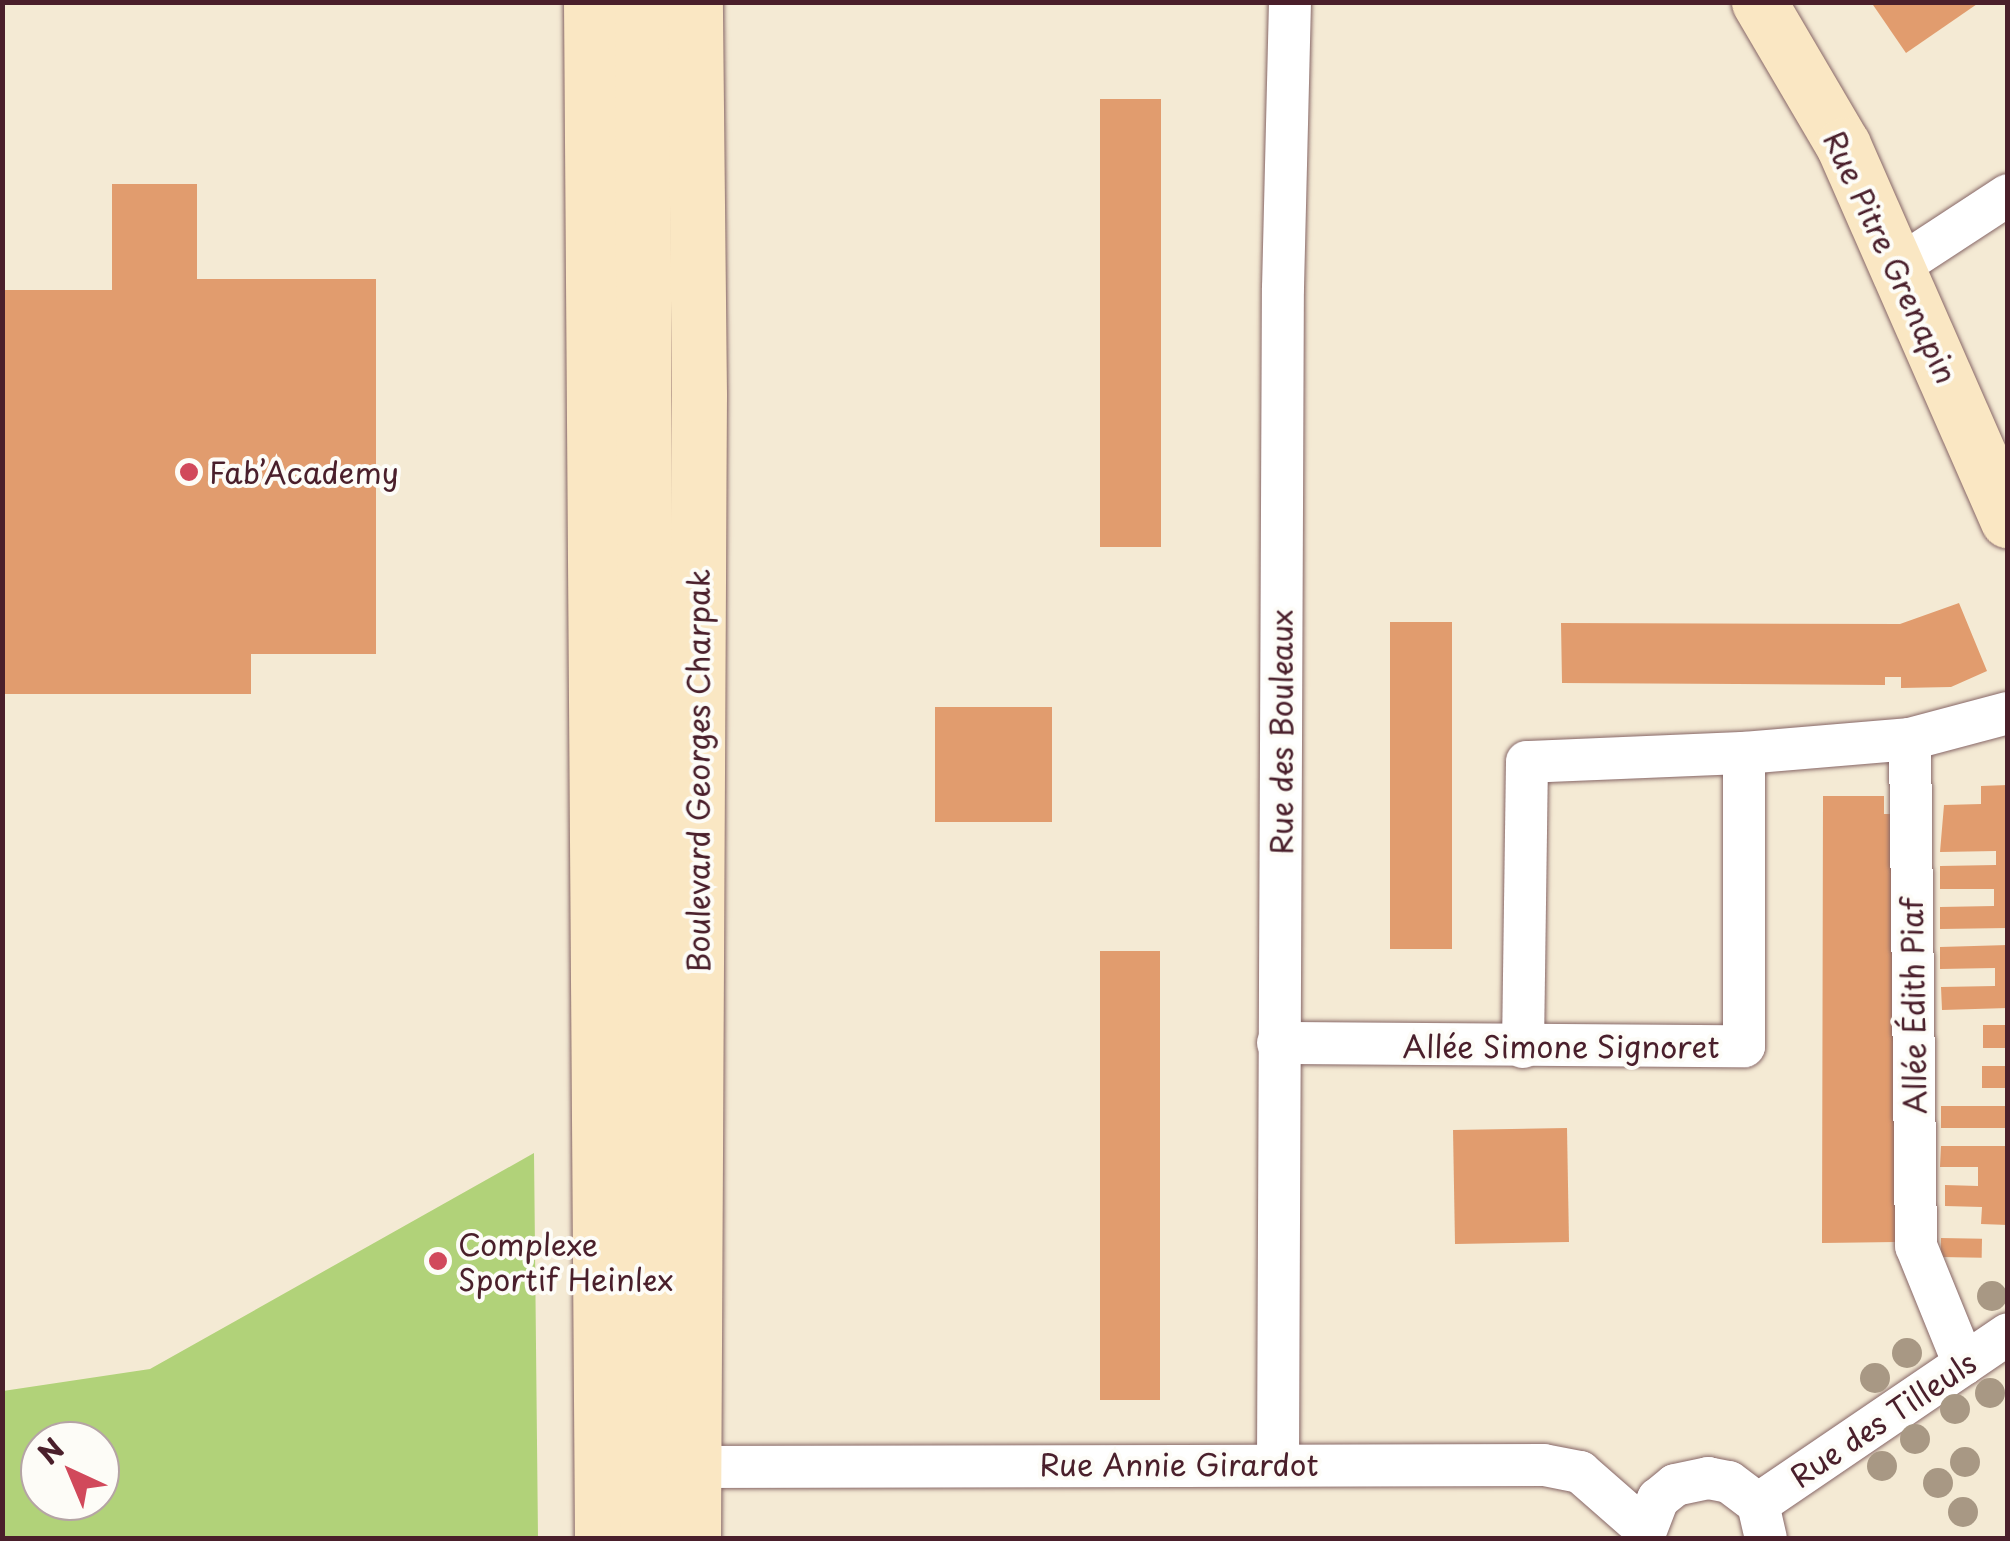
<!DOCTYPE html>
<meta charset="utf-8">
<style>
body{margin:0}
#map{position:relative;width:2010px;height:1541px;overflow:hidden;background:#f4ead4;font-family:"Playpen Sans",sans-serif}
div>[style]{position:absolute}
.green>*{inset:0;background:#b1d279}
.building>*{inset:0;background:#e19c6e;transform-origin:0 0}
.roads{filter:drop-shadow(0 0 2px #866666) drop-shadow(0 0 2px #866666)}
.street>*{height:42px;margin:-21px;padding:0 21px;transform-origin:21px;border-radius:21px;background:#fff}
.secondary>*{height:55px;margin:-27.5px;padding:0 27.5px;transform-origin:27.5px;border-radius:27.5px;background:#fae7c3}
.trees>*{width:30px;height:30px;margin:-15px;border-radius:50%;background:#a89884}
.dots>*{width:28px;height:28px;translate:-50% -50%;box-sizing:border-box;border:5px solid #fdfcf7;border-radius:50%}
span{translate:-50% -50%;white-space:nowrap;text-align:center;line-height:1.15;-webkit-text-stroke:8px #fdfcf7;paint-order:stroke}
.street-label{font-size:30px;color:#4a1f2b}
.poi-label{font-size:30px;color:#4a1f2b}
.left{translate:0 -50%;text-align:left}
.frame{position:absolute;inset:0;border:5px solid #4a1f2b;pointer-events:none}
.north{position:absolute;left:20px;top:1421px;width:100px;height:100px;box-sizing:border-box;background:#fdfcf7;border:2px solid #b5a4a5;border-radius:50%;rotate:316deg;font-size:28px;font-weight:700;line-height:40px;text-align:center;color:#4a1f2b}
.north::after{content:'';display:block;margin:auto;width:35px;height:45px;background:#d1495b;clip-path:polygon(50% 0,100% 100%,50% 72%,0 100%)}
</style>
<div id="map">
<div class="green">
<div style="clip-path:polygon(evenodd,534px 1153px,538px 1538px,3px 1538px,3px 1391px,150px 1369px,534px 1153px,40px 1441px,100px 1441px,100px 1501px,40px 1501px,40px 1441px)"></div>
</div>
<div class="building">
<div style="clip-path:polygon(1871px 2px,1980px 2px,1906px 53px)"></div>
<div style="left:1161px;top:99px;width:448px;height:61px;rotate:90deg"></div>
<div style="clip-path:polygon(112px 184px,197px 184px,197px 279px,376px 279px,376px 654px,251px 654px,251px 694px,2px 694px,2px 290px,112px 290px)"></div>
<div style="clip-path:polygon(1959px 603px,1987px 671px,1951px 687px,1901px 688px,1901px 677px,1885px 677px,1885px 685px,1562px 683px,1561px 623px,1900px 624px)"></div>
<div style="left:1452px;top:622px;width:327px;height:62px;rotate:90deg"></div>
<div style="left:935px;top:707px;width:117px;height:115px"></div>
<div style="clip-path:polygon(2008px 785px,2008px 928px,1940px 929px,1940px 907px,1994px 906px,1994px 889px,1940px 889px,1940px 866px,1996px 865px,1996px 851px,1940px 852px,1944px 805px,1981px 804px,1981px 786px)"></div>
<div style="clip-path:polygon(1823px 796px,1884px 796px,1884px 814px,1896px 814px,1896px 1242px,1822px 1243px)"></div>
<div style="clip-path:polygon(2008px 945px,2008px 1008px,1942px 1010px,1941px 987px,1995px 986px,1995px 968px,1940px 969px,1940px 947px)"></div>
<div style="left:1160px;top:951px;width:449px;height:60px;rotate:90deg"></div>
<div style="left:2008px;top:1025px;width:23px;height:25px;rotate:90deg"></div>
<div style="left:1982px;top:1066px;width:26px;height:22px"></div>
<div style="left:2008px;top:1106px;width:22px;height:67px;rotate:90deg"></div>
<div style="left:1567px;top:1128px;width:114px;height:114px;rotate:89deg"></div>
<div style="clip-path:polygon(1941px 1146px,2008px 1146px,2008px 1225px,1981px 1224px,1982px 1207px,1945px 1206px,1945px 1185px,1978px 1186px,1978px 1167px,1940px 1167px)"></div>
<div style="left:1941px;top:1238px;width:41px;height:19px;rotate:1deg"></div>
</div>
<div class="roads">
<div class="street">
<div style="left:1898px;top:267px;width:131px;rotate:-33.2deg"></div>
<div style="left:1278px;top:1043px;width:466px;rotate:0.4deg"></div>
<div style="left:1744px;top:1046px;width:293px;rotate:-90deg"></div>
<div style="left:1744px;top:753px;width:167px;rotate:-4.8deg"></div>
<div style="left:1523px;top:1047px;width:285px;rotate:-89.2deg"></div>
<div style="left:1527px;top:762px;width:217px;rotate:-2.4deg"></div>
<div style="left:1964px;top:1364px;width:127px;rotate:-112.1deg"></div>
<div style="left:1916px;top:1246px;width:507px;rotate:-90.68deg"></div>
<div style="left:1910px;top:739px;width:101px;rotate:-14.9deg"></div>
<div style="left:1278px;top:1462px;width:1174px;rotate:-89.76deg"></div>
<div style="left:1283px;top:288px;width:286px;rotate:-88.6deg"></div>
<div style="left:692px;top:1467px;width:852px;rotate:-0.13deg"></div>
<div style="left:1544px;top:1465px;width:37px;rotate:11deg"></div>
<div style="left:1580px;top:1472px;width:85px;rotate:41.2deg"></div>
<div style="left:1758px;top:1504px;width:302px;rotate:-34.2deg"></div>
<div style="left:1643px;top:1538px;width:42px;rotate:-69deg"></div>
<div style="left:1658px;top:1499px;width:22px;rotate:-39deg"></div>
<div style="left:1675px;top:1485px;width:34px;rotate:-12deg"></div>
<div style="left:1708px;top:1478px;width:21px;rotate:11deg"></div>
<div style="left:1729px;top:1482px;width:36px;rotate:37deg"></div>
<div style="left:1758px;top:1504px;width:35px;rotate:77deg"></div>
</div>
<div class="secondary">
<div style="left:591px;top:2px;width:1536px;rotate:89.59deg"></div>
<div style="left:642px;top:2px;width:1536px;rotate:89.78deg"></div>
<div style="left:1759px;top:2px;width:166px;rotate:59.6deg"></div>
<div style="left:1843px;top:145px;width:410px;rotate:66.3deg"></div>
<div style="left:693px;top:1538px;width:1143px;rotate:-89.7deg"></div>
<div style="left:699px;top:395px;width:393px;rotate:-90.6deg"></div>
</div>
</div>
<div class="trees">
<div style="left:1992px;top:1296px"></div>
<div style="left:1907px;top:1353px"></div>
<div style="left:1875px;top:1378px"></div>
<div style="left:1990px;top:1393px"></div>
<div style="left:1955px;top:1409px"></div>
<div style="left:1915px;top:1439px"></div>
<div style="left:1965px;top:1462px"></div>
<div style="left:1882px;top:1466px"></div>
<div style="left:1938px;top:1483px"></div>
<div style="left:1963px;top:1512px"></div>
</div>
<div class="dots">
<div style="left:189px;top:472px;background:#d1495b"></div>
<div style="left:438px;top:1261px;background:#d1495b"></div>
</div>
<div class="street-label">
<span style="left:1891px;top:257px;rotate:65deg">Rue Pitre Grenapin</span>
<span style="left:1281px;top:732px;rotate:-90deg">Rue des Bouleaux</span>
<span style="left:698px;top:771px;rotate:-90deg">Boulevard Georges Charpak</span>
<span style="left:1913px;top:1006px;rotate:-91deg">Allée Édith Piaf</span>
<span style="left:1561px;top:1046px">Allée Simone Signoret</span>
<span style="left:1883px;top:1419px;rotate:-34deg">Rue des Tilleuls</span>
<span style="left:1179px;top:1464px">Rue Annie Girardot</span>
</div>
<div class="poi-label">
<span class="left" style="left:209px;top:472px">Fab’Academy</span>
<span class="left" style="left:458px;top:1261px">Complexe<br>Sportif Heinlex</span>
</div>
<div class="frame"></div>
<div class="north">N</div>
</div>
